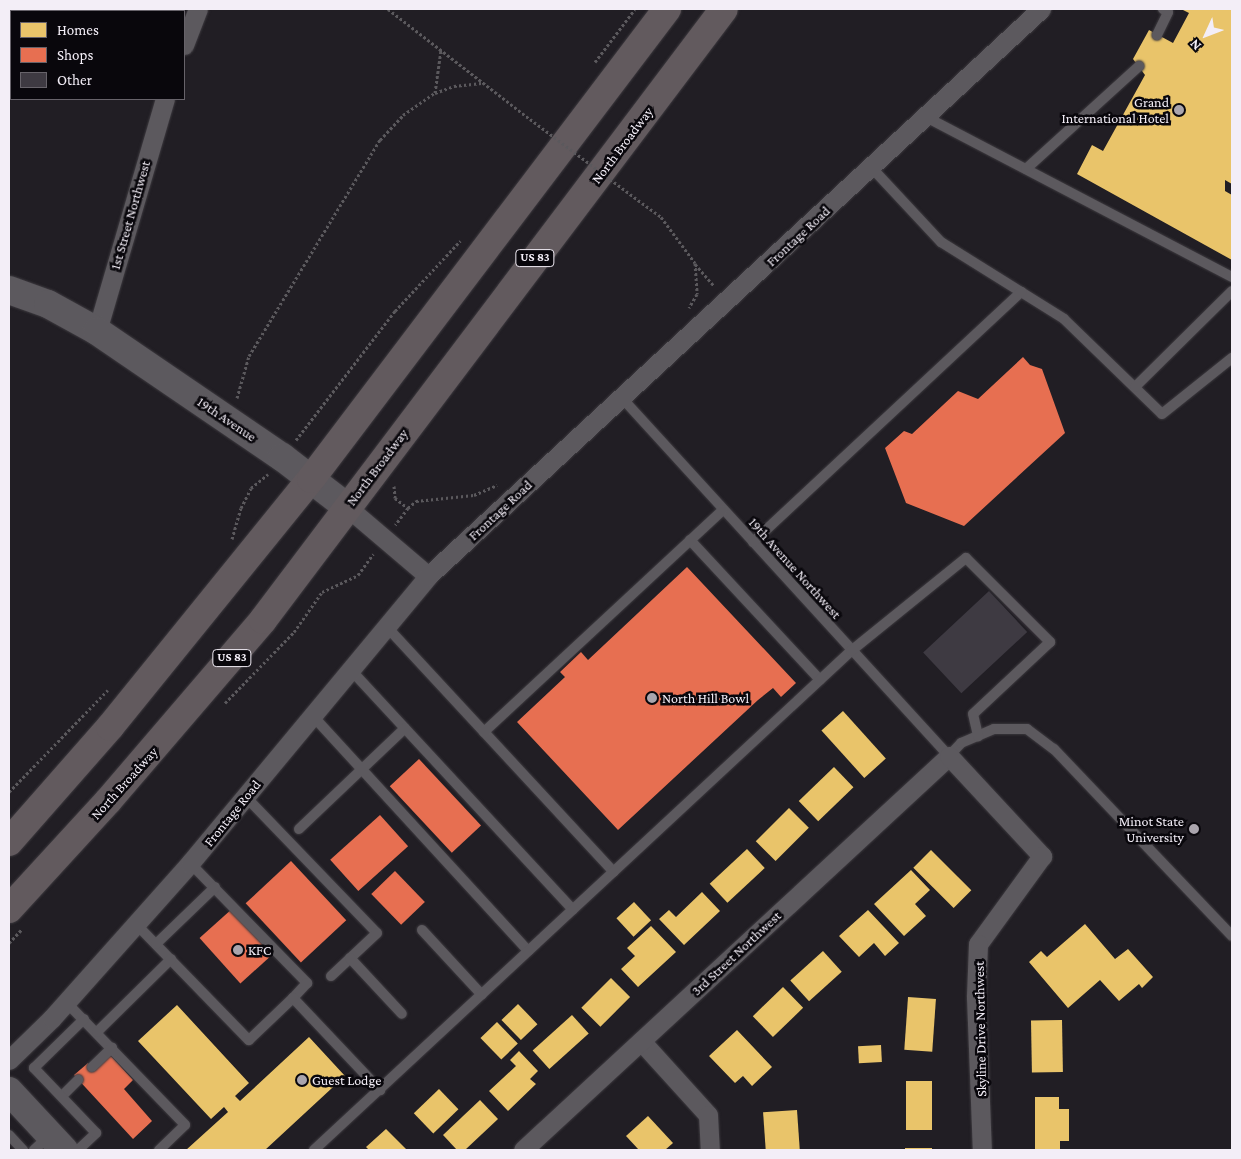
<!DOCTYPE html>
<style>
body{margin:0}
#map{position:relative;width:1241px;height:1159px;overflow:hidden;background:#211e24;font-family:"Crimson Pro",serif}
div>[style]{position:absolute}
.homes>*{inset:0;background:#e9c46a;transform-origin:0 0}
.shops>*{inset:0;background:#e76f51;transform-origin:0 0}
.building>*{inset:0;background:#3e3a42;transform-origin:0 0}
.path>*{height:3px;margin-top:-1.5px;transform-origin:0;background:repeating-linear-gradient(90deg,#5b595d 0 2.5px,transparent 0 5px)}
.roads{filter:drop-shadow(0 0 1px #3d3a3f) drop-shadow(0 0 1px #3d3a3f)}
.lane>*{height:10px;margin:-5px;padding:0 5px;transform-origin:5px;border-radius:5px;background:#5c595e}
.street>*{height:19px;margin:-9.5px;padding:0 9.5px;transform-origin:9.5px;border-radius:9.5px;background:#5c595e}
.secondary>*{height:28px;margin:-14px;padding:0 14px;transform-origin:14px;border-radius:14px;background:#5c595e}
.primary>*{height:28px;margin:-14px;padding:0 14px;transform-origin:14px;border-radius:14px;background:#625a5e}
.path-bridge>*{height:3px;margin-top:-1.5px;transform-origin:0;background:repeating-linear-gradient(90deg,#5b595d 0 2.5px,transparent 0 5px)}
.dots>*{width:14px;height:14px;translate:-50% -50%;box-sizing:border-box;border:2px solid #09070c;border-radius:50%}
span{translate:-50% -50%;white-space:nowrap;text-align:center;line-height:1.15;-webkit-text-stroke:5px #09070c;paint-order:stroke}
.shield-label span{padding:1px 4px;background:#09070c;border:1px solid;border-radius:4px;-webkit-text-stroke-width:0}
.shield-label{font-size:12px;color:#f3eef7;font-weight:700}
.poi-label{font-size:14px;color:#f3eef7}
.right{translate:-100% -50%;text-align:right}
.left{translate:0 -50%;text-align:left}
.street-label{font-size:14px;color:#f3eef7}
.frame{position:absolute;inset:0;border:10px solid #f3eef7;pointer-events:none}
.legend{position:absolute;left:10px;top:10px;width:175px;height:90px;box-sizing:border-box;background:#09070c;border:1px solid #67636a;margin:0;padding:6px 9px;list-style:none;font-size:15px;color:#f3eef7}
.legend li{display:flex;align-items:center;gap:10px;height:25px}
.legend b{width:25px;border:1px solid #67636a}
.north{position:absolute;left:1181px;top:10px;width:50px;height:50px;-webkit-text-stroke:4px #09070c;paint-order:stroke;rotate:227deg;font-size:14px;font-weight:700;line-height:20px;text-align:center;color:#f3eef7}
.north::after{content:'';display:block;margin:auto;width:18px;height:22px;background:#f3eef7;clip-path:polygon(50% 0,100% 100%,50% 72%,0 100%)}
</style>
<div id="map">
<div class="homes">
<div style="clip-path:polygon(1181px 9px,1232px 9px,1232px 184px,1225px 180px,1225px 191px,1232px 195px,1232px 260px,1077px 174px,1092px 145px,1103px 151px,1145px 75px,1133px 59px,1149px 30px,1173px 43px,1189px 13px)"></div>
<div style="left:843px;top:711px;width:64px;height:29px;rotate:48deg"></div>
<div style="left:834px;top:767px;width:28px;height:49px;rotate:46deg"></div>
<div style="left:789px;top:808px;width:28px;height:47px;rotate:45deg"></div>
<div style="left:747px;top:849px;width:26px;height:51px;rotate:47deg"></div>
<div style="left:931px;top:850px;width:57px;height:25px;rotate:45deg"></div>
<div style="clip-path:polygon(911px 870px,930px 890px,915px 904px,926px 916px,904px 936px,874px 904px)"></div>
<div style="clip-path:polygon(702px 892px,720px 911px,684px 945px,659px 919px,669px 910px,676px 917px)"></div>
<div style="left:634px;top:902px;width:25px;height:24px;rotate:47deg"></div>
<div style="clip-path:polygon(868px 910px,899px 943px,885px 956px,874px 943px,859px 957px,839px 936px)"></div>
<div style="clip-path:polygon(1085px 924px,1115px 959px,1128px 949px,1153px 977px,1142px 988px,1139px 984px,1119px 1001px,1100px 980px,1068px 1008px,1029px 962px,1041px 951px,1047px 957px)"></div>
<div style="clip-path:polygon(651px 926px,676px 952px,638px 987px,621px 969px,635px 956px,627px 948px)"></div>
<div style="left:823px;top:951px;width:28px;height:44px;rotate:48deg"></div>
<div style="left:611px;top:978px;width:27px;height:42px;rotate:45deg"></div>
<div style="left:783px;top:987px;width:29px;height:42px;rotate:46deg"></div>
<div style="left:908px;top:997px;width:28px;height:53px;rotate:4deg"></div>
<div style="left:518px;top:1004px;width:28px;height:23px;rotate:46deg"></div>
<div style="clip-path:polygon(177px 1005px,249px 1083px,235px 1096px,240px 1101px,309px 1037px,345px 1076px,265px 1150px,186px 1150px,228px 1112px,224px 1107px,211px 1119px,138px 1041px)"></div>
<div style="left:572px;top:1015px;width:25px;height:53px;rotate:48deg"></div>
<div style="left:1062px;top:1020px;width:52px;height:31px;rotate:89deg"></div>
<div style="left:497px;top:1022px;width:30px;height:23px;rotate:46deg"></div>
<div style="clip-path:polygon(737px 1030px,772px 1067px,752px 1086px,743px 1076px,735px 1083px,709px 1056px)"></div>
<div style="left:881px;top:1045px;width:17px;height:23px;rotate:87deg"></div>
<div style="clip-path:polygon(519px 1051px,538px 1071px,530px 1079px,536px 1084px,508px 1111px,489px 1091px,516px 1066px,510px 1060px)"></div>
<div style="left:906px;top:1081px;width:26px;height:49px"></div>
<div style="left:439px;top:1089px;width:28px;height:35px;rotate:46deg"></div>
<div style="clip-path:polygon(1035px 1097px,1059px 1097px,1059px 1109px,1069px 1109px,1069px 1141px,1060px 1141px,1060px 1150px,1035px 1150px)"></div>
<div style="clip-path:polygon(480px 1100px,498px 1119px,465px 1150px,457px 1150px,443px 1135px)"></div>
<div style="left:797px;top:1110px;width:40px;height:34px;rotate:86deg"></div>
<div style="clip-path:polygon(648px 1116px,673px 1143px,665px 1150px,639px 1150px,626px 1136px)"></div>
<div style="clip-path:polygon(386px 1129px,407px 1150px,369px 1150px,366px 1147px)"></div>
<div style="left:905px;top:1148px;width:27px;height:2px"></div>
</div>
<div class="shops">
<div style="clip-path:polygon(1023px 357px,1030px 365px,1042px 369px,1065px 433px,964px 526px,906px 503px,885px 448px,904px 431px,912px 434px,958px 391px,978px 399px)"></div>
<div style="clip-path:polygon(687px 567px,796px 683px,781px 697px,773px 688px,758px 700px,618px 830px,517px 722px,565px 677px,560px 672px,581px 652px,588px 660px)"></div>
<div style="left:419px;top:759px;width:91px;height:40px;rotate:47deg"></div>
<div style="left:380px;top:815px;width:42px;height:67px;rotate:48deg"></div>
<div style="left:291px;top:861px;width:81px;height:62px;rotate:47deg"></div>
<div style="left:395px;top:871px;width:43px;height:33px;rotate:46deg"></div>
<div style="left:233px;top:908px;width:61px;height:45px;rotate:48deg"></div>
<div style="clip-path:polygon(110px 1055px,133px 1080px,124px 1089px,152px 1121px,133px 1139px,74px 1075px,88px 1063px,94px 1069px)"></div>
</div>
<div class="building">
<div style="left:989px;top:591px;width:56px;height:90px;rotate:47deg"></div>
</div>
<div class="path">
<div style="left:388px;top:9px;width:180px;rotate:37.8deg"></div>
<div style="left:595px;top:62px;width:66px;rotate:-53deg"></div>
<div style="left:435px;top:93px;width:43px;rotate:-82.1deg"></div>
<div style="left:642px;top:203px;width:24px;rotate:36deg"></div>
<div style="left:661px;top:217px;width:57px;rotate:53.5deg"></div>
<div style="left:695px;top:263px;width:31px;rotate:86deg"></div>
<div style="left:697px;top:294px;width:16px;rotate:120deg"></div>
<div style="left:695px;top:264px;width:29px;rotate:49deg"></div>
<div style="left:237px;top:398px;width:44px;rotate:-74.1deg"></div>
<div style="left:249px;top:356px;width:253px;rotate:-58.8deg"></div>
<div style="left:380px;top:140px;width:34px;rotate:-47deg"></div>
<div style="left:403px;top:115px;width:39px;rotate:-35deg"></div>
<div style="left:435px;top:93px;width:20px;rotate:-20deg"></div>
<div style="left:454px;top:86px;width:30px;rotate:-6deg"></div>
<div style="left:296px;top:440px;width:163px;rotate:-52.5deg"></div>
<div style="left:395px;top:311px;width:96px;rotate:-47.1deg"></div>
<div style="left:394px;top:486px;width:12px;rotate:85deg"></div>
<div style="left:395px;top:498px;width:16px;rotate:38deg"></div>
<div style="left:408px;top:508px;width:21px;rotate:127deg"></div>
<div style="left:408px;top:508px;width:11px;rotate:-41deg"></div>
<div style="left:416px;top:501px;width:58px;rotate:-5.9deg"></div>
<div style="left:474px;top:495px;width:25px;rotate:-23deg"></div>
<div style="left:232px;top:539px;width:32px;rotate:-74deg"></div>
<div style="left:241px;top:508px;width:22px;rotate:-63deg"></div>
<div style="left:251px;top:488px;width:22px;rotate:-39deg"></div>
<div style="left:225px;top:703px;width:99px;rotate:-45.8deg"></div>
<div style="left:294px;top:632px;width:49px;rotate:-55deg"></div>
<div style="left:322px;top:592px;width:40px;rotate:-25deg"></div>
<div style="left:358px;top:575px;width:26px;rotate:-54deg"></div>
<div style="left:9px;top:792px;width:142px;rotate:-45.9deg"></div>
<div style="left:9px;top:943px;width:19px;rotate:-47deg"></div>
</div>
<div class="roads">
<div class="lane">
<div style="left:1157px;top:35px;width:25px;rotate:-64deg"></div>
<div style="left:1168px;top:12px;width:6px;rotate:-149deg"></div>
<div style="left:926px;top:117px;width:345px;rotate:27.6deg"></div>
<div style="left:871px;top:167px;width:103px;rotate:47deg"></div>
<div style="left:941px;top:242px;width:145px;rotate:32deg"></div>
<div style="left:1064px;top:319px;width:136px;rotate:44.1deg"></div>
<div style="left:1162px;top:414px;width:90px;rotate:-38.7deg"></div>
<div style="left:1026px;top:169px;width:153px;rotate:-42.3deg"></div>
<div style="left:1135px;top:387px;width:136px;rotate:-44.7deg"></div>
<div style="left:622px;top:398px;width:485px;rotate:47.6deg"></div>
<div style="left:949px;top:756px;width:18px;rotate:-47deg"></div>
<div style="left:961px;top:743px;width:36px;rotate:-23deg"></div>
<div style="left:994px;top:729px;width:33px"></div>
<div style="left:1027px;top:729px;width:34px;rotate:37deg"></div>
<div style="left:1054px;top:749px;width:258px;rotate:46.4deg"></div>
<div style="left:690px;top:540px;width:191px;rotate:47.1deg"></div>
<div style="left:753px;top:542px;width:367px;rotate:-43deg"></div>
<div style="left:386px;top:626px;width:335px;rotate:47.2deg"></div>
<div style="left:350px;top:669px;width:328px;rotate:47.2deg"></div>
<div style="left:312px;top:715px;width:320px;rotate:47.5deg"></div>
<div style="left:484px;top:732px;width:326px;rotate:-42.9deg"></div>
<div style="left:245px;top:796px;width:190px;rotate:46.1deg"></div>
<div style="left:377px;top:933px;width:63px;rotate:136.9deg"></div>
<div style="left:299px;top:829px;width:146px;rotate:-43.6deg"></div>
<div style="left:190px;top:863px;width:168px;rotate:45.7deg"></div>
<div style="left:307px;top:983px;width:21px;rotate:133deg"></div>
<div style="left:136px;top:924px;width:162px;rotate:45.8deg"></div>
<div style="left:249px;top:1040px;width:61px;rotate:-43.7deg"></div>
<div style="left:293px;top:998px;width:127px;rotate:46.6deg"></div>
<div style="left:422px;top:930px;width:88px;rotate:47.3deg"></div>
<div style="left:156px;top:944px;width:82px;rotate:-44deg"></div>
<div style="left:350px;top:958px;width:76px;rotate:47.1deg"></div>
<div style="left:66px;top:1002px;width:171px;rotate:45.9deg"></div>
<div style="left:185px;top:1125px;width:36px;rotate:136deg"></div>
<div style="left:97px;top:1032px;width:104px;rotate:-44.6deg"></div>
<div style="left:92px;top:1067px;width:28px;rotate:-44deg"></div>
<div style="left:62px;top:1096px;width:23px;rotate:-45deg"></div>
<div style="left:9px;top:1135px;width:21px;rotate:47deg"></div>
<div style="left:34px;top:1150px;width:21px;rotate:-43deg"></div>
<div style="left:78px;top:1150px;width:25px;rotate:-43deg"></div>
<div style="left:96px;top:1133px;width:90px;rotate:-133.6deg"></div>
<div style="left:34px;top:1068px;width:70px;rotate:-44.4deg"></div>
<div style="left:314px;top:1150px;width:733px;rotate:-42.9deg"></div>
<div style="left:851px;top:651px;width:148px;rotate:-39deg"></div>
<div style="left:966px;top:558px;width:119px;rotate:45deg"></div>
<div style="left:1050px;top:642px;width:105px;rotate:136.9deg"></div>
<div style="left:973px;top:714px;width:23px;rotate:77deg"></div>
</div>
<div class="street">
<div style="left:184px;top:45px;width:39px;rotate:-69deg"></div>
<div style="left:97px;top:331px;width:242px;rotate:-73.7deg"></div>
<div style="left:347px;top:507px;width:106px;rotate:40.4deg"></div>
<div style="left:641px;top:1041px;width:100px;rotate:47.8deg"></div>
<div style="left:708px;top:1115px;width:35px;rotate:87deg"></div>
<div style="left:9px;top:1060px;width:60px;rotate:-44.3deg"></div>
<div style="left:52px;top:1018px;width:208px;rotate:-48.3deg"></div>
<div style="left:190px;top:863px;width:373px;rotate:-50.3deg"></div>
<div style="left:428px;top:576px;width:835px;rotate:-42.77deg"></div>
<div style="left:523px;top:1150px;width:580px;rotate:-42.77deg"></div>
<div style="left:949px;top:756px;width:137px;rotate:47.1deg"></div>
<div style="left:1042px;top:856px;width:109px;rotate:126deg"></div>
<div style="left:978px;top:944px;width:53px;rotate:92.2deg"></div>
<div style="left:976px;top:997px;width:153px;rotate:87.8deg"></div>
</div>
<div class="secondary">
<div style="left:9px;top:290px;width:41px;rotate:19.7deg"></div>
<div style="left:48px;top:304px;width:56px;rotate:28.9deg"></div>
<div style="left:97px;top:331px;width:224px;rotate:34.3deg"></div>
<div style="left:282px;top:457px;width:82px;rotate:37.6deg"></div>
<div style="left:9px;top:1091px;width:81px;rotate:47deg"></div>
</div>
<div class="primary">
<div style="left:9px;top:842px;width:153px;rotate:-48.7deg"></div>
<div style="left:110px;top:727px;width:319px;rotate:-51deg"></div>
<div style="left:311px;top:479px;width:590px;rotate:-52.86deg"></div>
<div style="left:9px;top:909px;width:147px;rotate:-47.5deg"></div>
<div style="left:108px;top:801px;width:238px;rotate:-49.4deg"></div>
<div style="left:263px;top:620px;width:765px;rotate:-52.97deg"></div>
</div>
</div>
<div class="path-bridge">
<div style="left:530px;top:119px;width:140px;rotate:36.9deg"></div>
</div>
<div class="dots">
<div style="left:1179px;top:110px;background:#aaa5ad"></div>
<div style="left:652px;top:698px;background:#aaa5ad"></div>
<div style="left:1194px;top:829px;background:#aaa5ad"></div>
<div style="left:238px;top:950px;background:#aaa5ad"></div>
<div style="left:302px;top:1080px;background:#aaa5ad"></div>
</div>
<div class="shield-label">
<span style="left:535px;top:258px">US 83</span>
<span style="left:232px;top:658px">US 83</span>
</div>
<div class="poi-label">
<span class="right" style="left:1169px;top:110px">Grand<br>International Hotel</span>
<span class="left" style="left:662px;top:698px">North Hill Bowl</span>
<span class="right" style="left:1184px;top:829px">Minot State<br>University</span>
<span class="left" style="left:248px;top:950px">KFC</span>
<span class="left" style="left:312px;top:1080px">Guest Lodge</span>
</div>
<div class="street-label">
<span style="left:622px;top:145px;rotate:-53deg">North Broadway</span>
<span style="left:130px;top:215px;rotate:-74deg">1st Street Northwest</span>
<span style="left:798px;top:236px;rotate:-43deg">Frontage Road</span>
<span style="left:227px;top:419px;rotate:34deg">19th Avenue</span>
<span style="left:377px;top:467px;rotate:-53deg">North Broadway</span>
<span style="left:500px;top:510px;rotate:-43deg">Frontage Road</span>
<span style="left:795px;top:568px;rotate:48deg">19th Avenue Northwest</span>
<span style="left:124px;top:783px;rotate:-48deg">North Broadway</span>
<span style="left:232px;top:813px;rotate:-51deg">Frontage Road</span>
<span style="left:736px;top:953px;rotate:-43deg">3rd Street Northwest</span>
<span style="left:980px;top:1029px;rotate:-91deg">Skyline Drive Northwest</span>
</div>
<div class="frame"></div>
<ul class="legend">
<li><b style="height:14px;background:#e9c46a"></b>Homes</li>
<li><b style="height:14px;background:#e76f51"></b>Shops</li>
<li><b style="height:14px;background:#3e3a42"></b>Other</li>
</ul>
<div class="north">N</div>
</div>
